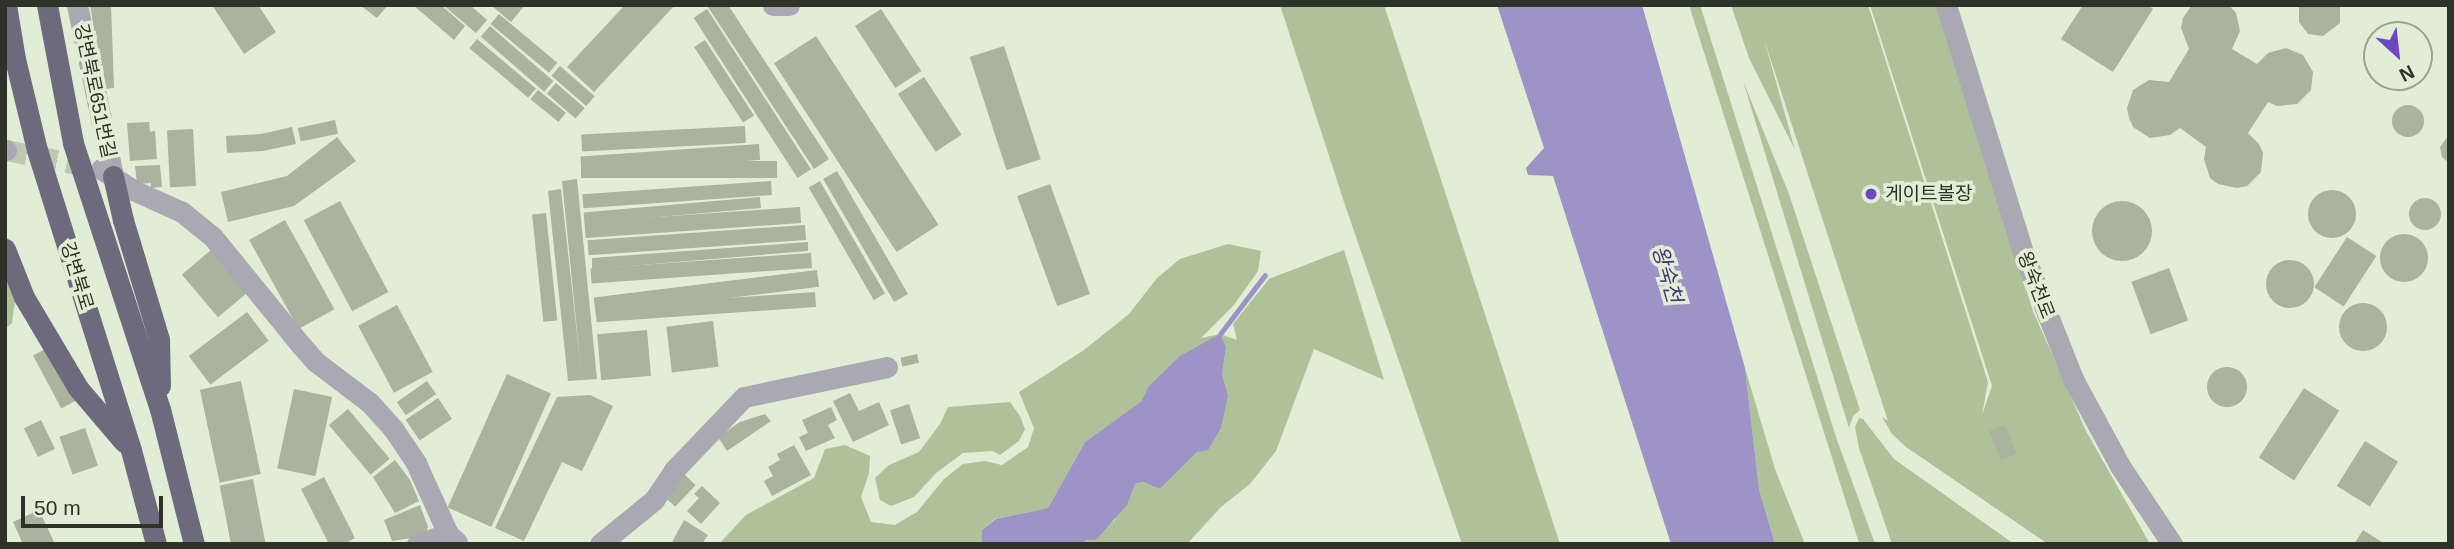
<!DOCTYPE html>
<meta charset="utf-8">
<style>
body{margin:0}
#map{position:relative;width:2454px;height:549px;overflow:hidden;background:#e2edd5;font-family:Arial,"Noto Sans KR",sans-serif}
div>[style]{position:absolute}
.green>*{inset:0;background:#afc199}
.water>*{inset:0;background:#9d93c7}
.stream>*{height:5px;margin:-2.5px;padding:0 2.5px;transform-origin:2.5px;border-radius:2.5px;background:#9d93c7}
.building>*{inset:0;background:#a9b39d;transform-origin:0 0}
.round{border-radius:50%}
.minor-tunnel>*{height:21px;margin-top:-10.5px;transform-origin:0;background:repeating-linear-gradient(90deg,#bec8b3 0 21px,transparent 0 31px)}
.minor>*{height:21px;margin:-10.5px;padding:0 10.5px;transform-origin:10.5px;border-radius:10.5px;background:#aaa8b3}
.trunk>*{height:21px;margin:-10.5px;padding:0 10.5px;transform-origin:10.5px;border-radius:10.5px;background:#6d6a7e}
.dots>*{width:19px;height:19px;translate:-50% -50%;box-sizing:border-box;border:4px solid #e2edd5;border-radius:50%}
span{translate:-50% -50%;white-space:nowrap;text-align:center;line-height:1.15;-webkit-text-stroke:7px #e2edd5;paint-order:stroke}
.street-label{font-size:19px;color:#2e3229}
.poi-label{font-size:19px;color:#2e3229}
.left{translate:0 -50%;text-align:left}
.water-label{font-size:21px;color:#493878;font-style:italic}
.frame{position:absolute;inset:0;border:7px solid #2e3229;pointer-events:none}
.north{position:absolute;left:2363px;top:21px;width:70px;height:70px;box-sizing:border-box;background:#e2edd5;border:2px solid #9aa290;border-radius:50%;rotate:153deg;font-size:19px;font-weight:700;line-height:28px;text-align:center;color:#2e3229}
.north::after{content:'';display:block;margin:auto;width:24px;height:32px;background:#6d48c1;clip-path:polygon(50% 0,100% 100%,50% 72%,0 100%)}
.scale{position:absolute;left:21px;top:496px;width:142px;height:32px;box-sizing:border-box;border:4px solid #2e3229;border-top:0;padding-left:9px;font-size:21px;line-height:24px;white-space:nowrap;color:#2e3229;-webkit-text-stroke:5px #e2edd5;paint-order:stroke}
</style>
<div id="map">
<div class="green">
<div style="clip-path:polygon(1280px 5px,1384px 5px,1560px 544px,1462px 544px,1345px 205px)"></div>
<div style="clip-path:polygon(1689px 5px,1700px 5px,1837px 440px,1875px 544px,1860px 544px,1858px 540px)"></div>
<div style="clip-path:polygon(1731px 5px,1868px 5px,1988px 382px,1982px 415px,1992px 386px,1870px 5px,1937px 5px,2033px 311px,2086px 431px,2150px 544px,2048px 544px,1906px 447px,1892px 434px,1882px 417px,1888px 421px,1764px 39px,1795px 150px,1749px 58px)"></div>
<div style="clip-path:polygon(1743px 81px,1789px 194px,1860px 410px,1853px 416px,1849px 428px)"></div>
<div style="clip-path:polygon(5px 231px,19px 272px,12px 323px,5px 329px)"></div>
<div style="clip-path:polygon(1228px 244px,1261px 251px,1258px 271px,1234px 305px,1201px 338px,1220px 334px,1237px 340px,1233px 324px,1269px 279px,1344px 250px,1384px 380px,1314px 349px,1276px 451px,1250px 484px,1221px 507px,1187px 544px,1083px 544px,1086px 540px,1096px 540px,1103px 529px,1115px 520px,1116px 514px,1127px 504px,1135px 484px,1143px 482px,1160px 489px,1197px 452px,1228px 395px,1222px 374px,1226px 347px,1148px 387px,1143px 401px,1085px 442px,1048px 508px,995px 519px,982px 530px,982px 544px,719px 544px,746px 515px,814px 478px,825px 449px,845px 445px,870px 456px,869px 473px,861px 497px,871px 522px,895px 525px,917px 512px,944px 479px,963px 464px,985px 461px,1002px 465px,1028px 447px,1034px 428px,1019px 392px,1084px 350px,1129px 314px,1157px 278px,1180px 259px)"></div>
<div style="clip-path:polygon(1745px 368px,1775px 469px,1805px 544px,1775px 544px,1759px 489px)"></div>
<div style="clip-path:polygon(1010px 402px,1020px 416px,1025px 429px,1019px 441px,1000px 455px,992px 451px,963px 453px,936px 473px,914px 497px,891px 506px,880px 500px,875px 478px,889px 465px,919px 452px,940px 424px,948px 407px)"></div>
<div style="clip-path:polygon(1859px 418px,1863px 419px,1894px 459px,2014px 544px,1892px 544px,1859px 448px,1855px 427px)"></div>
</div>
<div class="water">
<div style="clip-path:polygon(1497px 5px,1642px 5px,1745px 368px,1759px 489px,1775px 544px,1671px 544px,1553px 176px,1528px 175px,1526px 168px,1544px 148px)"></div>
<div style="clip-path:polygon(1220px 334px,1226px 347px,1222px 374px,1228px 395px,1221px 428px,1208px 450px,1197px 452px,1160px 489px,1143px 482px,1135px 484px,1127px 505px,1096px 540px,1086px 540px,1083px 544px,982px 544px,982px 530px,996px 519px,1048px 508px,1085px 442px,1142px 401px,1148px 387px,1180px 356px)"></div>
</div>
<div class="stream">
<div style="left:1220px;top:334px;width:74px;rotate:-52.7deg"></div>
</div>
<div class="building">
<div style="clip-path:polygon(90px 5px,111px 5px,114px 88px,104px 89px)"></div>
<div style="clip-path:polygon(212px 5px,258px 5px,276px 32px,244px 54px)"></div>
<div style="clip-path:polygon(360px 5px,388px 5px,377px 18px)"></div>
<div style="clip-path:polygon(413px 5px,441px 5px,465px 26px,454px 40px)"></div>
<div style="clip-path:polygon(443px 5px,470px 5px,487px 20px,476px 33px)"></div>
<div style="clip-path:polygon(491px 5px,525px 5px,511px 22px)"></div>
<div style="clip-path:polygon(625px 5px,675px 5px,594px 92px,567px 67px)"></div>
<div style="clip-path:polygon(711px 5px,728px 5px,829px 159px,814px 169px,708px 7px)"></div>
<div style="clip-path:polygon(2083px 5px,2148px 5px,2153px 9px,2113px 72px,2061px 39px)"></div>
<div style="clip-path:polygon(2192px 5px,2230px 6px,2236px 13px,2240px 31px,2232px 49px,2257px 64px,2268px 53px,2286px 48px,2303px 55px,2313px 72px,2311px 90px,2297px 104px,2277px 106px,2268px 102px,2248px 133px,2259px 144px,2263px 153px,2261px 172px,2247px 186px,2237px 188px,2218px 184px,2210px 178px,2204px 159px,2206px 147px,2180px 128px,2170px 135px,2150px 138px,2133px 127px,2129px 118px,2127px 108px,2133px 90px,2149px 80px,2169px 82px,2189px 49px,2181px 28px,2183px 18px)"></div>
<div style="clip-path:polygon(2299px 5px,2340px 5px,2340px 23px,2323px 36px,2308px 34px,2299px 22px)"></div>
<div style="left:707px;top:9px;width:191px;height:16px;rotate:57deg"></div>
<div style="left:881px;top:9px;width:74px;height:31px;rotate:57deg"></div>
<div style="left:499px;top:14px;width:76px;height:13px;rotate:40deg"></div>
<div style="left:490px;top:26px;width:84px;height:14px;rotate:41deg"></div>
<div style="left:816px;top:36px;width:225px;height:50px;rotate:57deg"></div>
<div style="left:477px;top:39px;width:77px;height:12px;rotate:40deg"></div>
<div style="left:705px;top:40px;width:90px;height:13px;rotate:57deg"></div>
<div style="left:1004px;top:46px;width:119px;height:36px;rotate:72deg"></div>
<div style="left:560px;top:66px;width:46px;height:13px;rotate:41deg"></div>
<div style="left:924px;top:77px;width:69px;height:31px;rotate:57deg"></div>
<div style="left:556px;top:83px;width:38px;height:14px;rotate:41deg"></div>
<div style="left:538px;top:90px;width:36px;height:12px;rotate:39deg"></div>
<div class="round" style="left:2392px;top:105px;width:32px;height:32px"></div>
<div style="left:335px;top:120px;width:14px;height:38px;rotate:78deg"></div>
<div style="clip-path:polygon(149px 122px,150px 132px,155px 131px,157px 159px,130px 161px,127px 123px)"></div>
<div style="left:745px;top:126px;width:17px;height:164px;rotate:87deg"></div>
<div style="clip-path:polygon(292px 127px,296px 144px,263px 151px,227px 153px,226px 136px,261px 134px)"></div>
<div style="left:193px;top:129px;width:57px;height:26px;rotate:87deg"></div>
<div style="clip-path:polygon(2449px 135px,2449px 163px,2442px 157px,2440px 147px)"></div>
<div style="clip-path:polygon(337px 137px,356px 161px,294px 206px,228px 222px,221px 192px,287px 176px)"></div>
<div style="left:759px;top:144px;width:16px;height:179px;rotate:86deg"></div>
<div style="left:777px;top:161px;width:17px;height:196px;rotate:90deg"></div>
<div style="clip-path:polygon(160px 165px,162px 187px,151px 188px,151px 183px,137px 184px,135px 166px)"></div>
<div style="left:837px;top:171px;width:142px;height:16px;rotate:60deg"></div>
<div style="clip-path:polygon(577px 179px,597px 379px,568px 381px,548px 191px,561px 189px,581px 370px,562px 181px)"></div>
<div style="left:771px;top:181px;width:14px;height:189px;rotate:86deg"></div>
<div style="left:820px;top:181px;width:130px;height:13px;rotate:60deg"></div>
<div style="left:1050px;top:184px;width:117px;height:35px;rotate:70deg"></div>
<div class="round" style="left:2308px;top:190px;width:48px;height:48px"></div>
<div style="left:760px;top:197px;width:11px;height:177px;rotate:85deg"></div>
<div class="round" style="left:2409px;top:198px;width:32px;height:32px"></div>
<div style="left:340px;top:201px;width:103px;height:41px;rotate:62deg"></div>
<div class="round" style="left:2092px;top:201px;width:60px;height:60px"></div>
<div style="left:800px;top:207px;width:16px;height:216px;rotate:86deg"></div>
<div style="left:546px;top:213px;width:108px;height:14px;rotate:84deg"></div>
<div style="left:285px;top:220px;width:102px;height:41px;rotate:61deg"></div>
<div style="left:805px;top:225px;width:15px;height:218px;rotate:86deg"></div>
<div class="round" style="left:2380px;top:234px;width:48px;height:48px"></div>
<div style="left:2347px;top:237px;width:35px;height:60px;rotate:33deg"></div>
<div style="clip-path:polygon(808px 242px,808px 251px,592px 269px,592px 258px)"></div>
<div style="left:211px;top:250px;width:56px;height:38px;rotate:50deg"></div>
<div style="left:811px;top:253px;width:15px;height:221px;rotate:86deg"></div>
<div class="round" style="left:2266px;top:260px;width:48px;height:48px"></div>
<div style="left:2169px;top:268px;width:56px;height:40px;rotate:70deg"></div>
<div style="left:817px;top:270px;width:17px;height:225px;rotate:83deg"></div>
<div style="left:815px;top:292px;width:15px;height:220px;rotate:86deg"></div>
<div class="round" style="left:2339px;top:303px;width:48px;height:48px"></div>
<div style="left:397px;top:305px;width:76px;height:44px;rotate:62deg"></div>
<div style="left:247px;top:312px;width:36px;height:73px;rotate:53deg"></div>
<div style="left:713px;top:321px;width:46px;height:47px;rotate:83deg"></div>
<div style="left:647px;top:330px;width:46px;height:50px;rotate:85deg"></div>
<div style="left:49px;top:347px;width:60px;height:18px;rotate:62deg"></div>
<div style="left:917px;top:354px;width:9px;height:17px;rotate:77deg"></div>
<div class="round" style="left:2207px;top:367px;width:40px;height:40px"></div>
<div style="left:507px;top:374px;width:48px;height:146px;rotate:24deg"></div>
<div style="left:241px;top:381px;width:95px;height:42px;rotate:78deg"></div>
<div style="left:427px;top:381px;width:16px;height:37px;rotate:55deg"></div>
<div style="left:2304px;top:388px;width:42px;height:83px;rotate:33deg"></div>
<div style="left:294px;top:389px;width:39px;height:81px;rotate:12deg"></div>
<div style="clip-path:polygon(850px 393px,859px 411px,879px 402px,889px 425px,853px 442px,833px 401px)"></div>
<div style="clip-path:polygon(590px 395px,613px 406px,582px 471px,562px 462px,524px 541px,495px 528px,557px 397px)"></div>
<div style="left:438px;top:398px;width:25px;height:39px;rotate:56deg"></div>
<div style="left:909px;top:404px;width:36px;height:20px;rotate:72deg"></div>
<div style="clip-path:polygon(831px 407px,837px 420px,828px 425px,835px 438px,806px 451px,799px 437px,808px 433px,802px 420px)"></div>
<div style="left:348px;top:409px;width:65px;height:25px;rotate:50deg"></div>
<div style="clip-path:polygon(765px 414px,771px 421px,727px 451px,718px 437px,740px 422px)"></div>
<div style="left:41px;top:420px;width:32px;height:19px;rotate:64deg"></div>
<div style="left:2005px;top:425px;width:31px;height:17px;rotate:68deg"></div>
<div style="left:85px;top:428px;width:40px;height:27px;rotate:71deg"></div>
<div style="left:2365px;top:441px;width:39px;height:53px;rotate:32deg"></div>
<div style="clip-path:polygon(794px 445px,811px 475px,772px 496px,764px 481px,773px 476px,768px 467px,780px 460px,777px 454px)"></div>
<div style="clip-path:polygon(395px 460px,410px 480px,419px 501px,395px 513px,373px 477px)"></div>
<div style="left:684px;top:474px;width:16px;height:30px;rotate:43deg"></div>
<div style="clip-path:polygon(324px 477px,355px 538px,344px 544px,329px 544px,301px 489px)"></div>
<div style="left:253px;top:479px;width:66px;height:34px;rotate:79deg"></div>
<div style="clip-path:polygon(702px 486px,720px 503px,701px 524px,687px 511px,699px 498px,694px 494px)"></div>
<div style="clip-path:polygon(420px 505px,428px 527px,424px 536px,392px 541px,384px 520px)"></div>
<div style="clip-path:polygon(39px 510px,55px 544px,23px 544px,13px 522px)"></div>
<div style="clip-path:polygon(684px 520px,708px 535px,702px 544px,671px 544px)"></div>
<div style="clip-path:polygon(2363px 530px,2385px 544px,2354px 544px)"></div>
</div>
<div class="minor-tunnel">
<div style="left:6px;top:150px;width:93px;rotate:11.2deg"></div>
</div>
<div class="minor">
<div style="left:77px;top:5px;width:175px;rotate:78.1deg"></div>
<div style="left:773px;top:5px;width:16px"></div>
<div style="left:1946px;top:5px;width:262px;rotate:72.7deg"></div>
<div style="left:2024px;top:255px;width:133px;rotate:68.4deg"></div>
<div style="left:2073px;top:379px;width:99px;rotate:61.6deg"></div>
<div style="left:2120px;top:466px;width:94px;rotate:56.3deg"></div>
<div style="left:5px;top:150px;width:1px"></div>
<div style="left:101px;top:169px;width:38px;rotate:33deg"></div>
<div style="left:133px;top:190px;width:54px;rotate:24.2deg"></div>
<div style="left:182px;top:212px;width:38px;rotate:39deg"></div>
<div style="left:212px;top:236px;width:141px;rotate:50.8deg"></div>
<div style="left:301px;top:345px;width:23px;rotate:49deg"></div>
<div style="left:316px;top:362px;width:68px;rotate:37.2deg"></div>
<div style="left:370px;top:403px;width:36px;rotate:48deg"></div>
<div style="left:394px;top:430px;width:40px;rotate:56deg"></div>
<div style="left:416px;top:463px;width:78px;rotate:65.7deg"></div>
<div style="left:417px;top:544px;width:33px;rotate:-18deg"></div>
<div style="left:448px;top:534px;width:12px;rotate:42deg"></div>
<div style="left:600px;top:544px;width:70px;rotate:-39.2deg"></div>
<div style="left:654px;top:500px;width:36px;rotate:-56deg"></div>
<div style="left:674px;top:470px;width:101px;rotate:-46.2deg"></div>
<div style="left:744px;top:397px;width:146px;rotate:-11.8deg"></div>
</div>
<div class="trunk">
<div style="left:6px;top:5px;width:55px;rotate:80.5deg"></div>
<div style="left:15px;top:59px;width:94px;rotate:76.4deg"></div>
<div style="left:37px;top:150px;width:314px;rotate:72.6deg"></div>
<div style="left:131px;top:450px;width:97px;rotate:75.1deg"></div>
<div style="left:47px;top:5px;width:140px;rotate:79.3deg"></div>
<div style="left:73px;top:143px;width:280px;rotate:71.9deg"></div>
<div style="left:160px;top:409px;width:139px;rotate:75.9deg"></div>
<div style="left:113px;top:176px;width:45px;rotate:77.2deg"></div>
<div style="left:123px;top:220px;width:124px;rotate:73.2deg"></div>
<div style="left:159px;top:339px;width:47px;rotate:88.8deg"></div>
<div style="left:5px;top:249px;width:52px;rotate:68.4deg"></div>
<div style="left:24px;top:297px;width:106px;rotate:59.3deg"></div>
<div style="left:78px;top:388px;width:71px;rotate:49.6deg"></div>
</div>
<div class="dots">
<div style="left:1871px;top:194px;background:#6d48c1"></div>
</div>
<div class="street-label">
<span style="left:95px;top:91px;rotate:78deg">강변북로651번길</span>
<span style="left:77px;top:276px;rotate:73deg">강변북로</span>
<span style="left:2036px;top:285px;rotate:69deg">왕숙천로</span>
</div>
<div class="poi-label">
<span class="left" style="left:1885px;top:194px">게이트볼장</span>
</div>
<div class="water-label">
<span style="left:1667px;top:274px;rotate:74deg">왕숙천</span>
</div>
<div class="frame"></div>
<div class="north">N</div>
<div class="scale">50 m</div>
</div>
